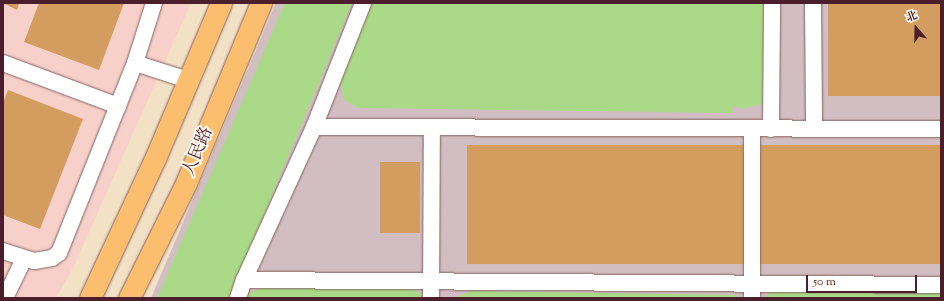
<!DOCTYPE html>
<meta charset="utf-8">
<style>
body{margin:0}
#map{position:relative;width:944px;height:301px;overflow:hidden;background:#f3e1c6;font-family:"Sorts Mill Goudy","Noto Serif SC",serif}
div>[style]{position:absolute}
.built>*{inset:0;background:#f7d0ca}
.industrial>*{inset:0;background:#d2bec2}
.green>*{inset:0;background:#aada88}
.building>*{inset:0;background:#d39d60;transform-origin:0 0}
.roads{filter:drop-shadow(0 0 1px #856361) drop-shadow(0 0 1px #856361)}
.minor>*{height:16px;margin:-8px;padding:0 8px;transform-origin:8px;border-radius:8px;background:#fff}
.major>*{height:21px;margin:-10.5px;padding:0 10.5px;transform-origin:10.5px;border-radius:10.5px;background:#fbbe6e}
span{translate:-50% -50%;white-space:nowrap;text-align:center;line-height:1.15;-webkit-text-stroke:4px #fbf7ec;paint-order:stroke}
.street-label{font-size:17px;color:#4a1f2b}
.frame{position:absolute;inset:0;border:4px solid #4a1f2b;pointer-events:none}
.north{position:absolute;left:896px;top:8px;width:40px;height:40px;-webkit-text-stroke:3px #fbf7ec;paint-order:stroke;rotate:340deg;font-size:11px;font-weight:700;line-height:16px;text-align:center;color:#4a1f2b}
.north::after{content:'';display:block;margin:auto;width:14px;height:18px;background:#4a1f2b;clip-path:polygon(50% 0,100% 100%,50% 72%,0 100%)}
.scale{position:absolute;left:806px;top:275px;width:111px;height:18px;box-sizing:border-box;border:2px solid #4a1f2b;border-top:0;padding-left:5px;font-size:12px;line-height:14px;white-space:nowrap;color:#4a1f2b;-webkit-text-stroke:3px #fbf7ec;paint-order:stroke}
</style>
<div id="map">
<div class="built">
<div style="clip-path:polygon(3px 3px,191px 3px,73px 268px,56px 298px,3px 298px)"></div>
</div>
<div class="industrial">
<div style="clip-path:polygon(276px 3px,941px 3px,941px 298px,151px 298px)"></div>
</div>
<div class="green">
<div style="clip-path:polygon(285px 3px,352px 3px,229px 298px,157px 298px)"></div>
<div style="clip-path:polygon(372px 3px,766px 3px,762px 104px,746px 108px,732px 107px,733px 113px,359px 108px,344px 100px,340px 81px)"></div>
<div style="clip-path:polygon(263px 287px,411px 288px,422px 294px,423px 298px,246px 298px,249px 293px)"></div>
<div style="clip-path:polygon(472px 291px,736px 295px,739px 298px,453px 298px)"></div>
<div style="clip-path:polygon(771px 291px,941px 292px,941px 298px,765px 298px)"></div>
</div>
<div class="building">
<div style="clip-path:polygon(3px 3px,19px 3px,17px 10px)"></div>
<div style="clip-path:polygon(39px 3px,124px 3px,99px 70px,24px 42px)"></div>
<div style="left:828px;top:3px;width:113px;height:93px"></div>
<div style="clip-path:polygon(8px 90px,83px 119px,40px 229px,3px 215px,3px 103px)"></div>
<div style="left:467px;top:145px;width:474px;height:119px"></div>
<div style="left:380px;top:162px;width:40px;height:71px"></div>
</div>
<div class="roads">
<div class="minor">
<div style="left:813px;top:3px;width:126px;rotate:89.5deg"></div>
<div style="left:3px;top:63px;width:123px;rotate:20.5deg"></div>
<div style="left:135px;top:63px;width:63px;rotate:-72.4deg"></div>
<div style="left:314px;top:127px;width:627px;rotate:0.18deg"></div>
<div style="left:771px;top:129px;width:126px;rotate:-89.5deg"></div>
<div style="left:3px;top:251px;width:33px;rotate:18deg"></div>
<div style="left:34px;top:261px;width:18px;rotate:-9deg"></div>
<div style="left:52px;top:258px;width:9px;rotate:-36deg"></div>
<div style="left:59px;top:253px;width:205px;rotate:-68.2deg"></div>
<div style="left:135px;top:63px;width:56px;rotate:17.8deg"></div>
<div style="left:244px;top:280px;width:697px;rotate:0.41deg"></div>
<div style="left:5px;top:298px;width:43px;rotate:-64deg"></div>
<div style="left:238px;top:298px;width:19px;rotate:-72deg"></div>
<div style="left:244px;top:280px;width:168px;rotate:-65.4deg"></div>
<div style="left:314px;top:127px;width:133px;rotate:-68.4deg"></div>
<div style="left:431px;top:298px;width:171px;rotate:-89.7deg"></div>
<div style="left:752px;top:298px;width:170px;rotate:-90deg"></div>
</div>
<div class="major">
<div style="left:90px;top:298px;width:151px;rotate:-65deg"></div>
<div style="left:154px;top:161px;width:172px;rotate:-67deg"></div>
<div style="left:129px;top:298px;width:128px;rotate:-63.6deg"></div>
<div style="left:186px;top:183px;width:195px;rotate:-67.4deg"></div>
</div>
</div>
<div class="street-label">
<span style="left:199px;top:152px;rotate:-67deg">人民路</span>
</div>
<div class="frame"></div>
<div class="north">北</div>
<div class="scale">50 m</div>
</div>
